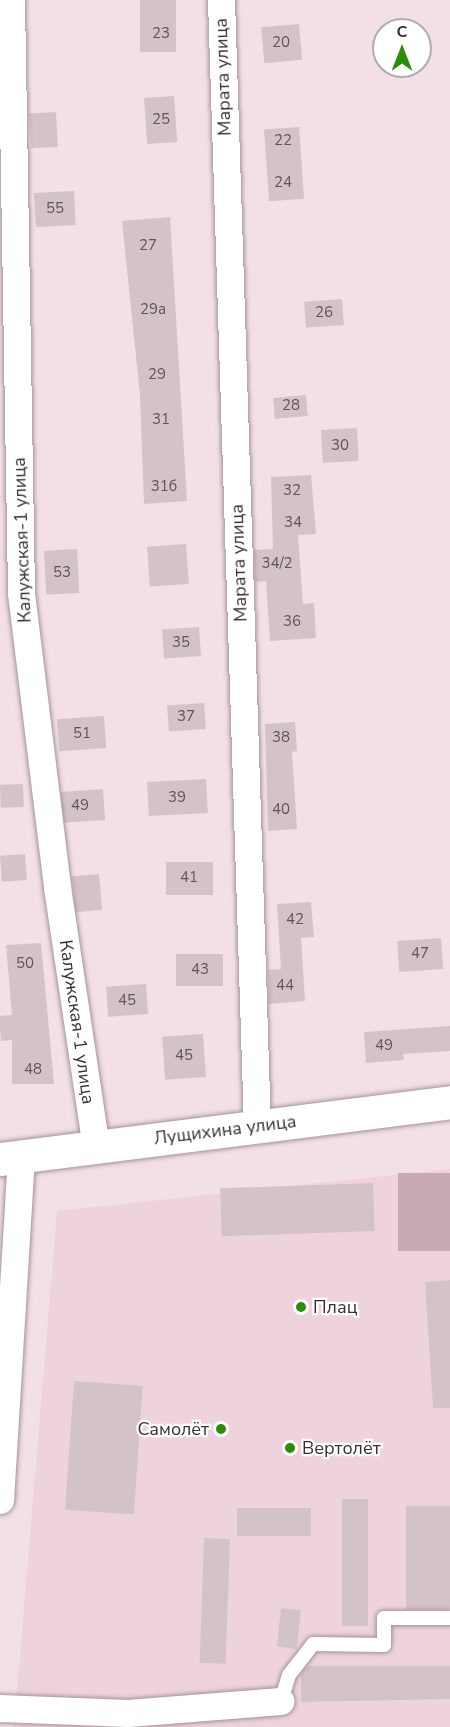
<!DOCTYPE html>
<meta charset="utf-8">
<style>
body{margin:0}
#map{position:relative;width:450px;height:1727px;overflow:hidden;background:#f2dfe7;font-family:"Nunito Sans",sans-serif}
div>[style]{position:absolute}
.built>*{inset:0;background:#eed3df}
.green>*{inset:0;background:#c8aab7;transform-origin:0 0}
.building>*{inset:0;background:#d4c2ca;transform-origin:0 0}
.roads{filter:drop-shadow(0 0 2px #a5939b) drop-shadow(0 0 2px #a5939b)}
.service>*{height:14px;margin:-7px;padding:0 7px;transform-origin:7px;border-radius:7px;background:#fff}
.minor>*{height:27px;margin:-13.5px;padding:0 13.5px;transform-origin:13.5px;border-radius:13.5px;background:#fff}
.tertiary>*{height:33px;margin:-16.5px;padding:0 16.5px;transform-origin:16.5px;border-radius:16.5px;background:#fff}
.dots>*{width:16px;height:16px;translate:-50% -50%;box-sizing:border-box;border:3px solid #fff;border-radius:50%}
span{translate:-50% -50%;white-space:nowrap;text-align:center;line-height:1.15;-webkit-text-stroke:4.5px #fff;paint-order:stroke}
.number-label{font-size:15px;color:#5e5459}
.number-label span{-webkit-text-stroke-width:0}
.street-label{font-size:18px;color:#373033}
.poi-label{font-size:18px;color:#373033}
.left{translate:0 -50%;text-align:left}
.right{translate:-100% -50%;text-align:right}
.north{position:absolute;left:372px;top:18px;width:60px;height:60px;box-sizing:border-box;background:#fff;border:2px solid #afacad;border-radius:50%;rotate:0deg;font-size:16px;font-weight:700;line-height:24px;text-align:center;color:#373033}
.north::after{content:'';display:block;margin:auto;width:21px;height:27px;background:#2a8d06;clip-path:polygon(50% 0,100% 100%,50% 72%,0 100%)}
</style>
<div id="map">
<div class="built">
<div style="clip-path:polygon(450px 1169px,450px 1727px,14px 1727px,57px 1211px)"></div>
</div>
<div class="green">
<div style="left:450px;top:1173px;width:78px;height:52px;rotate:90deg"></div>
</div>
<div class="building">
<div style="left:140px;top:0;width:36px;height:52px"></div>
<div style="left:299px;top:24px;width:36px;height:38px;rotate:85deg"></div>
<div style="left:174px;top:96px;width:46px;height:30px;rotate:86deg"></div>
<div style="left:56px;top:112px;width:35px;height:27px;rotate:87deg"></div>
<div style="left:299px;top:127px;width:72px;height:35px;rotate:86deg"></div>
<div style="left:74px;top:191px;width:34px;height:40px;rotate:87deg"></div>
<div style="clip-path:polygon(170px 217px,187px 501px,144px 504px,140px 395px,122px 221px)"></div>
<div style="left:342px;top:299px;width:26px;height:38px;rotate:86deg"></div>
<div style="left:306px;top:395px;width:21px;height:33px;rotate:85deg"></div>
<div style="left:357px;top:428px;width:33px;height:36px;rotate:87deg"></div>
<div style="clip-path:polygon(311px 475px,316px 534px,298px 535px,303px 604px,314px 603px,316px 638px,270px 641px,266px 581px,255px 582px,254px 550px,273px 549px,271px 477px)"></div>
<div style="left:186px;top:544px;width:40px;height:39px;rotate:86deg"></div>
<div style="left:77px;top:549px;width:44px;height:33px;rotate:87deg"></div>
<div style="left:199px;top:627px;width:29px;height:37px;rotate:86deg"></div>
<div style="left:204px;top:703px;width:26px;height:37px;rotate:86deg"></div>
<div style="left:104px;top:716px;width:32px;height:47px;rotate:86deg"></div>
<div style="clip-path:polygon(295px 722px,297px 751px,292px 752px,297px 829px,268px 831px,265px 724px)"></div>
<div style="left:206px;top:779px;width:34px;height:59px;rotate:87deg"></div>
<div style="left:23px;top:784px;width:23px;height:23px;rotate:88deg"></div>
<div style="left:103px;top:789px;width:31px;height:42px;rotate:86deg"></div>
<div style="left:25px;top:854px;width:26px;height:25px;rotate:86deg"></div>
<div style="left:166px;top:862px;width:47px;height:33px"></div>
<div style="left:99px;top:874px;width:36px;height:27px;rotate:85deg"></div>
<div style="clip-path:polygon(311px 902px,314px 937px,301px 938px,305px 1001px,269px 1004px,268px 970px,281px 969px,277px 904px)"></div>
<div style="left:441px;top:938px;width:31px;height:44px;rotate:86deg"></div>
<div style="clip-path:polygon(41px 943px,54px 1084px,12px 1084px,12px 1040px,1px 1041px,0 1027px,0 1016px,12px 1015px,6px 945px)"></div>
<div style="left:176px;top:954px;width:47px;height:32px"></div>
<div style="left:146px;top:984px;width:30px;height:40px;rotate:86deg"></div>
<div style="clip-path:polygon(450px 1026px,450px 1051px,403px 1054px,404px 1060px,366px 1063px,364px 1032px)"></div>
<div style="left:203px;top:1034px;width:43px;height:41px;rotate:86deg"></div>
<div style="left:373px;top:1183px;width:48px;height:153px;rotate:88deg"></div>
<div style="clip-path:polygon(450px 1280px,450px 1408px,433px 1408px,425px 1282px)"></div>
<div style="left:74px;top:1381px;width:69px;height:129px;rotate:4deg"></div>
<div style="left:342px;top:1499px;width:26px;height:127px"></div>
<div style="left:406px;top:1506px;width:44px;height:103px"></div>
<div style="left:237px;top:1508px;width:74px;height:28px"></div>
<div style="left:204px;top:1538px;width:26px;height:125px;rotate:2deg"></div>
<div style="left:281px;top:1608px;width:20px;height:39px;rotate:6deg"></div>
<div style="clip-path:polygon(307px 1666px,450px 1666px,450px 1699px,301px 1702px,301px 1674px)"></div>
</div>
<div class="roads">
<div class="service">
<div style="left:281px;top:1701px;width:27px;rotate:-73deg"></div>
<div style="left:289px;top:1675px;width:39px;rotate:-52deg"></div>
<div style="left:313px;top:1644px;width:71px;rotate:0.8deg"></div>
<div style="left:384px;top:1645px;width:27px;rotate:-90deg"></div>
<div style="left:384px;top:1618px;width:66px"></div>
</div>
<div class="minor">
<div style="left:11px;top:0;width:593px;rotate:89.03deg"></div>
<div style="left:21px;top:593px;width:296px;rotate:83deg"></div>
<div style="left:57px;top:887px;width:263px;rotate:81.5deg"></div>
<div style="left:221px;top:0;width:1127px;rotate:88.17deg"></div>
<div style="left:0;top:1500px;width:344px;rotate:-86.5deg"></div>
<div style="left:0;top:1708px;width:128px;rotate:2.2deg"></div>
<div style="left:128px;top:1713px;width:153px;rotate:-4.5deg"></div>
</div>
<div class="tertiary">
<div style="left:0;top:1159px;width:454px;rotate:-7.2deg"></div>
</div>
</div>
<div class="dots">
<div style="left:301px;top:1307px;background:#2a8d06"></div>
<div style="left:221px;top:1429px;background:#2a8d06"></div>
<div style="left:290px;top:1448px;background:#2a8d06"></div>
</div>
<div class="number-label">
<span style="left:161px;top:34px">23</span>
<span style="left:281px;top:43px">20</span>
<span style="left:161px;top:120px">25</span>
<span style="left:283px;top:141px">22</span>
<span style="left:283px;top:183px">24</span>
<span style="left:55px;top:209px">55</span>
<span style="left:148px;top:246px">27</span>
<span style="left:153px;top:310px">29а</span>
<span style="left:324px;top:313px">26</span>
<span style="left:157px;top:375px">29</span>
<span style="left:291px;top:406px">28</span>
<span style="left:161px;top:420px">31</span>
<span style="left:340px;top:446px">30</span>
<span style="left:164px;top:487px">31б</span>
<span style="left:292px;top:491px">32</span>
<span style="left:293px;top:523px">34</span>
<span style="left:277px;top:564px">34/2</span>
<span style="left:62px;top:573px">53</span>
<span style="left:292px;top:622px">36</span>
<span style="left:181px;top:643px">35</span>
<span style="left:186px;top:717px">37</span>
<span style="left:82px;top:734px">51</span>
<span style="left:281px;top:738px">38</span>
<span style="left:177px;top:798px">39</span>
<span style="left:80px;top:806px">49</span>
<span style="left:281px;top:810px">40</span>
<span style="left:189px;top:878px">41</span>
<span style="left:295px;top:920px">42</span>
<span style="left:420px;top:954px">47</span>
<span style="left:25px;top:964px">50</span>
<span style="left:200px;top:970px">43</span>
<span style="left:285px;top:986px">44</span>
<span style="left:127px;top:1001px">45</span>
<span style="left:384px;top:1046px">49</span>
<span style="left:184px;top:1056px">45</span>
<span style="left:33px;top:1070px">48</span>
</div>
<div class="street-label">
<span style="left:223px;top:77px;rotate:-92deg">Марата улица</span>
<span style="left:22px;top:540px;rotate:-92deg">Калужская-1 улица</span>
<span style="left:239px;top:563px;rotate:-92deg">Марата улица</span>
<span style="left:77px;top:1022px;rotate:82deg">Калужская-1 улица</span>
<span style="left:225px;top:1130px;rotate:-7deg">Лущихина улица</span>
</div>
<div class="poi-label">
<span class="left" style="left:313px;top:1307px">Плац</span>
<span class="right" style="left:209px;top:1429px">Самолёт</span>
<span class="left" style="left:302px;top:1448px">Вертолёт</span>
</div>
<div class="north">С</div>
</div>
